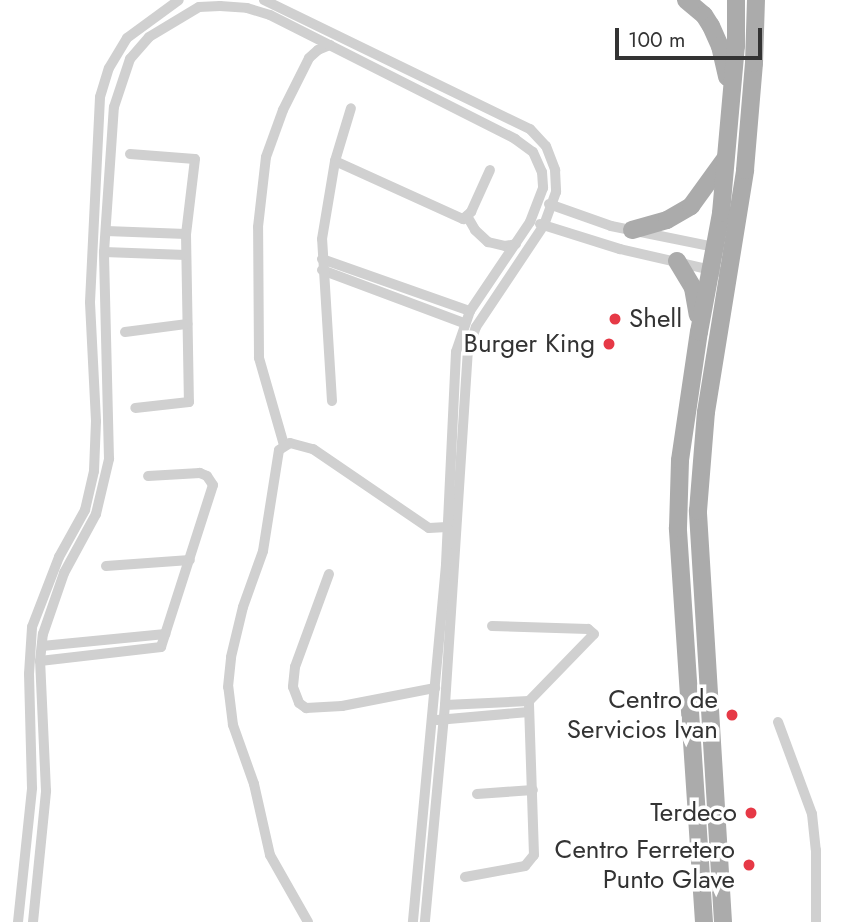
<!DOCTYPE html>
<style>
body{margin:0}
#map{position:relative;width:857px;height:922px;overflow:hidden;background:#fff;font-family:Jost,sans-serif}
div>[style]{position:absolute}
.minor>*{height:10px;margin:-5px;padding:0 5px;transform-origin:5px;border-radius:5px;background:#d0d0d0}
.primary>*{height:18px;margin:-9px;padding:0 9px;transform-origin:9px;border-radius:9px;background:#ababab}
.dots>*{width:19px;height:19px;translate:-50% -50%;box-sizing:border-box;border:4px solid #fff;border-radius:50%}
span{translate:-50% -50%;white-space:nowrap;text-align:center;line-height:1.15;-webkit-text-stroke:7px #fff;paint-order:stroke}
.poi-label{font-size:26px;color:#333}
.left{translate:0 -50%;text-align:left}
.right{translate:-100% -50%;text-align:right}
.scale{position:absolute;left:615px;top:28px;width:147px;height:32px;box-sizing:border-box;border:4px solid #333;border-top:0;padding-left:9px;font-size:21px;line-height:24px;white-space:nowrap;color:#333;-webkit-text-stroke:5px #fff;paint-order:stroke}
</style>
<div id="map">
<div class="minor">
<div style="left:264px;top:0;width:296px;rotate:25.9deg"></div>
<div style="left:530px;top:129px;width:23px;rotate:47deg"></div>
<div style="left:546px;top:146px;width:26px;rotate:69deg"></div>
<div style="left:555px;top:170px;width:22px;rotate:87deg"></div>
<div style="left:556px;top:192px;width:35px;rotate:110deg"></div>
<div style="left:544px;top:225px;width:123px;rotate:123.7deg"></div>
<div style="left:476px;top:327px;width:23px;rotate:110deg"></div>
<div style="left:468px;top:349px;width:357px;rotate:93.7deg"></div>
<div style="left:445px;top:705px;width:218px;rotate:95.3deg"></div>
<div style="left:130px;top:154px;width:65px;rotate:4.4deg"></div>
<div style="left:195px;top:159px;width:76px;rotate:96.8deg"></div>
<div style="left:186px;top:234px;width:168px;rotate:89deg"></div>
<div style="left:189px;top:402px;width:54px;rotate:173.7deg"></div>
<div style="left:335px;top:161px;width:141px;rotate:24.4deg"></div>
<div style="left:463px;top:219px;width:11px;rotate:-41deg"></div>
<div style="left:471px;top:212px;width:46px;rotate:-65.7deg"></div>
<div style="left:549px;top:204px;width:66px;rotate:19.5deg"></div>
<div style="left:611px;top:226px;width:110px;rotate:11.5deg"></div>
<div style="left:467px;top:216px;width:16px;rotate:60deg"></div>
<div style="left:475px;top:230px;width:18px;rotate:43deg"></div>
<div style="left:488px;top:242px;width:17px;rotate:13deg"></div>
<div style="left:505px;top:246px;width:11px;rotate:-10deg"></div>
<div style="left:540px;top:224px;width:84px;rotate:17.4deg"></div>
<div style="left:620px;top:249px;width:111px;rotate:13deg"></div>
<div style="left:106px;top:231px;width:80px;rotate:2.1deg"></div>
<div style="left:104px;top:252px;width:82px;rotate:2.1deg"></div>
<div style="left:322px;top:259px;width:157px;rotate:19.4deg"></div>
<div style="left:322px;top:270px;width:152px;rotate:20.5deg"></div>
<div style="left:125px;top:332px;width:63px;rotate:-7.4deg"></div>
<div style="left:332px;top:401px;width:162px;rotate:-93.5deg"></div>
<div style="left:322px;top:239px;width:79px;rotate:-80.5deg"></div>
<div style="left:335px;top:161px;width:55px;rotate:-73.2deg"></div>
<div style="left:284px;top:445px;width:91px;rotate:-106deg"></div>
<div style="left:259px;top:358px;width:131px;rotate:-90.4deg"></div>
<div style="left:258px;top:227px;width:70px;rotate:-83.5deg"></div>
<div style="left:266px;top:157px;width:50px;rotate:-70.1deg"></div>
<div style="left:283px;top:110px;width:58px;rotate:-63.4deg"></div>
<div style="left:309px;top:58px;width:12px;rotate:-42deg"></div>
<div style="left:318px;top:50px;width:13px;rotate:-23deg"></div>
<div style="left:106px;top:566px;width:84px;rotate:-4.1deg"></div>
<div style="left:329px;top:574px;width:99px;rotate:110.1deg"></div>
<div style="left:295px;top:667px;width:20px;rotate:96deg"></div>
<div style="left:293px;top:687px;width:17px;rotate:69deg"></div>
<div style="left:299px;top:703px;width:9px;rotate:36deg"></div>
<div style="left:306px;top:708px;width:36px;rotate:-3deg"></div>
<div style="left:342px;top:706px;width:95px;rotate:-11deg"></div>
<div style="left:42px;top:646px;width:124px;rotate:-5.6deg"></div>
<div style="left:40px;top:661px;width:122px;rotate:-6.6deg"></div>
<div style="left:161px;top:647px;width:170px;rotate:-72.2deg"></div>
<div style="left:213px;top:485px;width:11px;rotate:-124deg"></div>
<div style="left:207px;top:476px;width:8px;rotate:-157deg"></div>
<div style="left:200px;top:473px;width:52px;rotate:176.7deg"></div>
<div style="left:445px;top:705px;width:84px;rotate:-2.7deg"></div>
<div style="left:437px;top:720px;width:92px;rotate:-5deg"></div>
<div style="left:778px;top:722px;width:98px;rotate:69.7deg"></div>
<div style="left:812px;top:814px;width:36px;rotate:84deg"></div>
<div style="left:816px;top:850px;width:72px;rotate:90deg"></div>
<div style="left:477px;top:794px;width:56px;rotate:-4.1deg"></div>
<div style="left:465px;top:877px;width:61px;rotate:-10.4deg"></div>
<div style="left:525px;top:866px;width:14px;rotate:-51deg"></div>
<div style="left:534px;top:855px;width:154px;rotate:-91.9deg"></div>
<div style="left:529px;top:701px;width:93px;rotate:-45.9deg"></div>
<div style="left:594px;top:634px;width:8px;rotate:-140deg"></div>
<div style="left:588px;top:629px;width:96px;rotate:-178.2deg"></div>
<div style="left:18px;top:922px;width:135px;rotate:-84deg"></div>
<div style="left:32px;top:788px;width:114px;rotate:-91.5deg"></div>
<div style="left:29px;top:674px;width:47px;rotate:-86.3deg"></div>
<div style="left:32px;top:627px;width:75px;rotate:-68.9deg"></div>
<div style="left:59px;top:557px;width:54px;rotate:-61deg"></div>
<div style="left:85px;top:510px;width:40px;rotate:-77deg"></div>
<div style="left:94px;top:471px;width:50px;rotate:-87.7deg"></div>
<div style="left:96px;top:421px;width:119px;rotate:-92.9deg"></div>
<div style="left:90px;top:302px;width:205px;rotate:-87.2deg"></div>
<div style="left:100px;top:97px;width:30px;rotate:-73deg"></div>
<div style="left:109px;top:68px;width:35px;rotate:-59deg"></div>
<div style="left:127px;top:38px;width:64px;rotate:-36.2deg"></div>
<div style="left:33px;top:922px;width:132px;rotate:-84.3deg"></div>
<div style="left:46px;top:791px;width:130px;rotate:-92.6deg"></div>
<div style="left:40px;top:661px;width:27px;rotate:-84deg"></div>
<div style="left:43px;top:634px;width:65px;rotate:-71deg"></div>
<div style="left:64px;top:573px;width:67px;rotate:-61.5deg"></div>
<div style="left:96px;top:514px;width:57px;rotate:-76.7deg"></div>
<div style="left:109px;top:459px;width:207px;rotate:-91.4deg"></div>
<div style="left:104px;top:252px;width:145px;rotate:-86.1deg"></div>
<div style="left:114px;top:107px;width:51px;rotate:-71.6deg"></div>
<div style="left:130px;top:59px;width:29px;rotate:-49deg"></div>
<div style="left:149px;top:37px;width:58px;rotate:-31deg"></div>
<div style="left:199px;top:7px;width:21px;rotate:-3deg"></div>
<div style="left:220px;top:6px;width:27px;rotate:4deg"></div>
<div style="left:247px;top:8px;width:24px;rotate:17deg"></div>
<div style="left:270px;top:15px;width:275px;rotate:26.8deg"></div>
<div style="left:515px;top:139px;width:22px;rotate:36deg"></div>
<div style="left:533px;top:152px;width:22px;rotate:66deg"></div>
<div style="left:542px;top:172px;width:16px;rotate:86deg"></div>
<div style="left:543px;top:188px;width:36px;rotate:111deg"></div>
<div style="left:530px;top:222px;width:107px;rotate:124deg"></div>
<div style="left:470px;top:311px;width:43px;rotate:108.9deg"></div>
<div style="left:456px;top:352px;width:213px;rotate:92.7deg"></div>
<div style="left:446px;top:565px;width:359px;rotate:95.3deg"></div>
<div style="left:308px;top:922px;width:77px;rotate:-119.6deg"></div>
<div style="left:270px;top:855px;width:73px;rotate:-102.7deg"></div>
<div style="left:254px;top:784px;width:63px;rotate:-109.6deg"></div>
<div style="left:233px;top:725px;width:38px;rotate:-97deg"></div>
<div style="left:228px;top:687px;width:30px;rotate:-84deg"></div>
<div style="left:231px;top:657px;width:51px;rotate:-76.5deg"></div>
<div style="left:243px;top:607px;width:59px;rotate:-70.3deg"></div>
<div style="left:263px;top:551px;width:102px;rotate:-81deg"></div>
<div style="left:279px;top:450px;width:13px;rotate:-32deg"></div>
<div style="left:290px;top:443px;width:24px;rotate:15deg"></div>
<div style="left:313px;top:449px;width:140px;rotate:34.3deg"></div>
<div style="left:429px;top:528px;width:18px;rotate:-3deg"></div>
</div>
<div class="primary">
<div style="left:686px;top:0;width:23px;rotate:40deg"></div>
<div style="left:704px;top:15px;width:13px;rotate:58deg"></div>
<div style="left:711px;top:26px;width:22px;rotate:66deg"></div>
<div style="left:720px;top:46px;width:32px;rotate:77deg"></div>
<div style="left:632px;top:230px;width:36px;rotate:-16deg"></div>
<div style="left:667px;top:220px;width:28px;rotate:-30deg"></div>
<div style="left:691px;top:206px;width:58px;rotate:-54.1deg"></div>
<div style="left:677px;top:261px;width:31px;rotate:59deg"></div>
<div style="left:693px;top:288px;width:27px;rotate:80deg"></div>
<div style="left:704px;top:922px;width:395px;rotate:-93.8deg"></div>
<div style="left:678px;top:528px;width:68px;rotate:-88.3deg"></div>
<div style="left:680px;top:460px;width:129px;rotate:-81.6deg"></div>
<div style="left:699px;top:332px;width:121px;rotate:-79.5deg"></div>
<div style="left:721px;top:213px;width:168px;rotate:-84.9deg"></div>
<div style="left:736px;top:46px;width:46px;rotate:-90deg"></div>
<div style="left:723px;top:922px;width:412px;rotate:-93.5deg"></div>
<div style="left:698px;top:511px;width:99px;rotate:-85.4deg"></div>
<div style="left:706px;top:412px;width:245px;rotate:-80.8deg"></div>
<div style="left:745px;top:170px;width:107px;rotate:-85.2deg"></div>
<div style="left:754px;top:63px;width:63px;rotate:-88.2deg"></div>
</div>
<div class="dots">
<div style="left:615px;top:319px;background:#e63946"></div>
<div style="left:609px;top:344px;background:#e63946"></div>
<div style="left:732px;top:715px;background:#e63946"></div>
<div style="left:751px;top:813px;background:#e63946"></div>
<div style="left:749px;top:865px;background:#e63946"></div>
</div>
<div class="poi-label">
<span class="left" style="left:629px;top:319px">Shell</span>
<span class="right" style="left:595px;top:344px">Burger King</span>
<span class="right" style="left:718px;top:715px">Centro de<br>Servicios Ivan</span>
<span class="right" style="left:737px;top:813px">Terdeco</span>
<span class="right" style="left:735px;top:865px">Centro Ferretero<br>Punto Glave</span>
</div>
<div class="scale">100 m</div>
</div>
